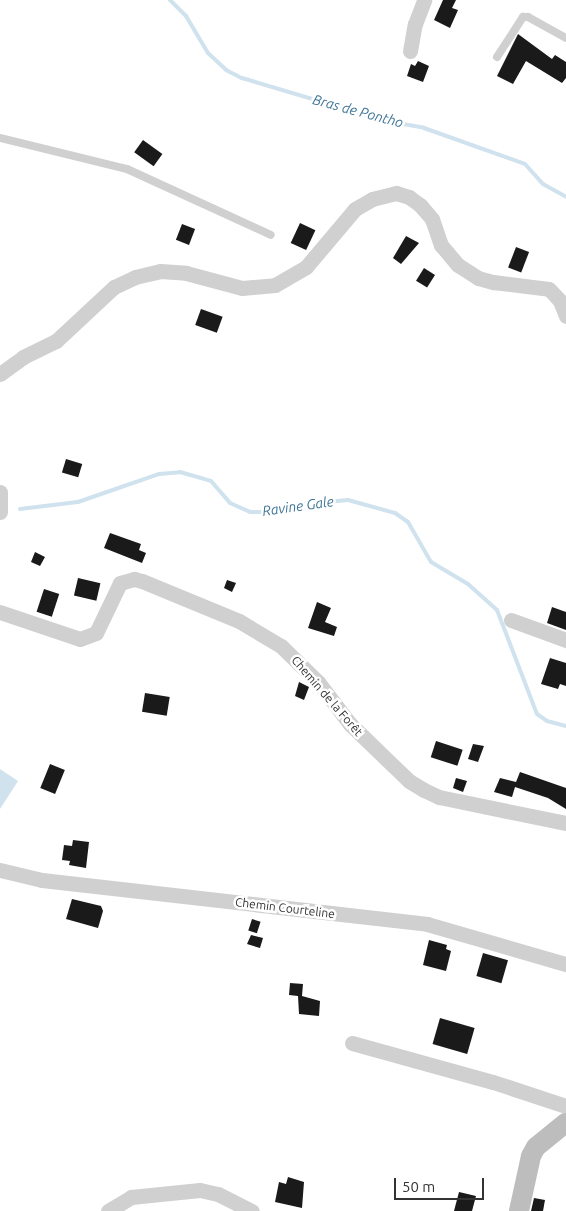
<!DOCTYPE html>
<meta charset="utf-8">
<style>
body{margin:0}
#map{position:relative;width:566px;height:1211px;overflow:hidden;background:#fff;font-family:Ubuntu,sans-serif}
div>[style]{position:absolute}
.water>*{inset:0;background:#cfe2ee}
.stream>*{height:4px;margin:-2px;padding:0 2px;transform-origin:2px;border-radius:2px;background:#cfe2ee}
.building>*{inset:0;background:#1a1a1a;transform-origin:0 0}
.service>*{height:8px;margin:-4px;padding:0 4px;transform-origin:4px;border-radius:4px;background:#d0d0d0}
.minor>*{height:15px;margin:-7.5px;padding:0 7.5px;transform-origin:7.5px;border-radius:7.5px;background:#d0d0d0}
.secondary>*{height:20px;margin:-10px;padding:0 10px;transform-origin:10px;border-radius:10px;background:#bdbdbd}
span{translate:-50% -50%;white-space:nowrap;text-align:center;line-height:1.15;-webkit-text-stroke:5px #fff;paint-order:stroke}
.street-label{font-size:12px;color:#333}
.water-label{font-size:14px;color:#3f7597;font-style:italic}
.scale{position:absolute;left:394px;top:1178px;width:90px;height:22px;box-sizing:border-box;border:2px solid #333;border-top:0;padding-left:6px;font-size:15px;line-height:18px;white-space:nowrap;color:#333;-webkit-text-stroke:4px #fff;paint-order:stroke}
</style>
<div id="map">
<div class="water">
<div style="clip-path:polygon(0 769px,18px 781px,0 809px)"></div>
</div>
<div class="stream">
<div style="left:170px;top:0;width:23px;rotate:45deg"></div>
<div style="left:186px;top:16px;width:43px;rotate:59.3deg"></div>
<div style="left:208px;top:53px;width:25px;rotate:43deg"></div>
<div style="left:226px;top:70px;width:18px;rotate:27deg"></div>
<div style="left:242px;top:78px;width:150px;rotate:16.6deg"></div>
<div style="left:386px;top:121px;width:39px;rotate:10deg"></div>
<div style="left:424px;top:128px;width:107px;rotate:19.6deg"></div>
<div style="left:525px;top:164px;width:27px;rotate:48deg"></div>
<div style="left:543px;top:184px;width:26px;rotate:29deg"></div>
<div style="left:20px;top:509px;width:58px;rotate:-6.9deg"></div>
<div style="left:78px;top:502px;width:86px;rotate:-19.1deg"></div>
<div style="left:159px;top:474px;width:21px;rotate:-5deg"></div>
<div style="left:180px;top:472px;width:32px;rotate:16deg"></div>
<div style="left:211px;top:481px;width:29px;rotate:49deg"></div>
<div style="left:230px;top:503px;width:22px;rotate:24deg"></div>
<div style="left:250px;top:512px;width:25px"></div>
<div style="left:275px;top:512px;width:25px;rotate:-16deg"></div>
<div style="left:299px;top:505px;width:49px;rotate:-5.8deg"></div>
<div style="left:348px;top:500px;width:49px;rotate:15.5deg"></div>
<div style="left:395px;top:513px;width:16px;rotate:35deg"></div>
<div style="left:408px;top:522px;width:46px;rotate:60.1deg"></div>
<div style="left:431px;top:562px;width:43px;rotate:30.7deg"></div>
<div style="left:468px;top:584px;width:39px;rotate:42deg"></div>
<div style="left:497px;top:610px;width:111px;rotate:69deg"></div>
<div style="left:537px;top:714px;width:12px;rotate:35deg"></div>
<div style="left:547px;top:721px;width:20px;rotate:15deg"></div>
</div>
<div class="building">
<div style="clip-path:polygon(443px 0,456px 0,452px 8px,458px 10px,450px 28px,434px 20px)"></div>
<div style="clip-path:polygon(518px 34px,552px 59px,555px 55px,566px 62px,566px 78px,562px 83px,526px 61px,513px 84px,497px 76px)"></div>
<div style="clip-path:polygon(418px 61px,429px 66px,423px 82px,407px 76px,411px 64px,415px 66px)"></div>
<div style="left:143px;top:140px;width:24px;height:15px;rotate:36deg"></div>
<div style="left:300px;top:223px;width:17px;height:22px;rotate:25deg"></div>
<div style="left:182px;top:224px;width:14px;height:17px;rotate:21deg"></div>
<div style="clip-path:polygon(406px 236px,419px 243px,401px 264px,393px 258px)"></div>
<div style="left:516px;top:247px;width:14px;height:22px;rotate:21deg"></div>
<div style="left:424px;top:268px;width:13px;height:15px;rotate:32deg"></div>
<div style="left:201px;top:309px;width:23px;height:17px;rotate:20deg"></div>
<div style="left:66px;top:459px;width:17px;height:14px;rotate:17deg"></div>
<div style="clip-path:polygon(110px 533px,141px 544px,139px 550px,146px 553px,142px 563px,104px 548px)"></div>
<div style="clip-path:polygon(35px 552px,45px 557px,40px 566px,31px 562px)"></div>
<div style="left:78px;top:578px;width:23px;height:18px;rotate:13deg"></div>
<div style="clip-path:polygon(227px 580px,236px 583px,232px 592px,224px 588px)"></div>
<div style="left:44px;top:589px;width:16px;height:24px;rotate:18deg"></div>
<div style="clip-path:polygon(317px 602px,331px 608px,325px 622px,337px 627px,334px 636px,308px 628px)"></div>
<div style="clip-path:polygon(552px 607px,566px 612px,566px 630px,547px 623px)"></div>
<div style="clip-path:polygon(550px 658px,566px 663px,566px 686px,560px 684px,558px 689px,541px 684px)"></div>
<div style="clip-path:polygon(299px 682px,309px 687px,304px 700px,295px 696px)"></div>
<div style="left:145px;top:693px;width:25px;height:19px;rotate:9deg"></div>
<div style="left:436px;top:741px;width:28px;height:17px;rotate:18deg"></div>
<div style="clip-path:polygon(473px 744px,484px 746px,478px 762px,468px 759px)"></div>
<div style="left:50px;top:764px;width:16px;height:26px;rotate:22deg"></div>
<div style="clip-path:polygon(520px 772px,566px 788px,566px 809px,548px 798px,515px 787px,512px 797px,494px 792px,500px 778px,516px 782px)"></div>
<div style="clip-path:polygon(456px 778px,467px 781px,463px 792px,453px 788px)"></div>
<div style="clip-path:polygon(73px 840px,89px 842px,86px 868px,69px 865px,70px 861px,62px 860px,64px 845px,72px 846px)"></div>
<div style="clip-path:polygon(72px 899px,101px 906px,103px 911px,98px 928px,66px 919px)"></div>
<div style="left:252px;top:919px;width:9px;height:12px;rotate:18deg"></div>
<div style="clip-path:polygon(251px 935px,263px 938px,260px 948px,247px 944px)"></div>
<div style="clip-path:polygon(429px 940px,447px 945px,446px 949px,451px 951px,446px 971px,423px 965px)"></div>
<div style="left:483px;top:953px;width:26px;height:24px;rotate:16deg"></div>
<div style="clip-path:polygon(290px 983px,303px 984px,302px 996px,320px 1001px,319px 1016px,299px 1014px,298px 996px,289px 995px)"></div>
<div style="left:440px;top:1018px;width:36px;height:27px;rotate:16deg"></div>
<div style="clip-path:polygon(288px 1177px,304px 1182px,302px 1208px,275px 1202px,279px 1182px,286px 1184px)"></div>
<div style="clip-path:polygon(459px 1192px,476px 1196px,472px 1211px,454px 1211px)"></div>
<div style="clip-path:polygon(534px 1198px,545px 1200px,543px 1211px,531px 1211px)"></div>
</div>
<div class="service">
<div style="left:497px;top:57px;width:48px;rotate:-57deg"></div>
<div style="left:523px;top:17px;width:5px"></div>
<div style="left:528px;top:17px;width:43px;rotate:28.9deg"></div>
<div style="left:0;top:138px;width:131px;rotate:13.7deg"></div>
<div style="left:127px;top:169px;width:158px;rotate:24.6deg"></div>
</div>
<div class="minor">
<div style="left:410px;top:51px;width:27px;rotate:-80deg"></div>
<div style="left:415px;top:24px;width:26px;rotate:-69deg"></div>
<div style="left:0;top:374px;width:29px;rotate:-36deg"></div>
<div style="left:23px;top:357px;width:37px;rotate:-26deg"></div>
<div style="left:56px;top:341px;width:79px;rotate:-43deg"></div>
<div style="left:114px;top:287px;width:23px;rotate:-25deg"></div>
<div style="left:135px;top:277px;width:26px;rotate:-13deg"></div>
<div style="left:160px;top:271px;width:26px;rotate:4deg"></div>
<div style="left:186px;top:273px;width:58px;rotate:15deg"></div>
<div style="left:242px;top:288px;width:33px;rotate:-5deg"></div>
<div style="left:275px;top:285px;width:36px;rotate:-30deg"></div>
<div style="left:306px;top:267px;width:76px;rotate:-49.8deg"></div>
<div style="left:355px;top:209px;width:20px;rotate:-30deg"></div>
<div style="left:372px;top:199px;width:25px;rotate:-14deg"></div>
<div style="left:396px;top:193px;width:14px;rotate:17deg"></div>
<div style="left:409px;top:197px;width:14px;rotate:36deg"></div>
<div style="left:420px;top:205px;width:18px;rotate:49deg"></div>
<div style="left:432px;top:219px;width:28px;rotate:71deg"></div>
<div style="left:441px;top:245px;width:26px;rotate:50deg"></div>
<div style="left:458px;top:265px;width:24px;rotate:33deg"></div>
<div style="left:478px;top:278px;width:16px;rotate:15deg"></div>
<div style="left:493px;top:282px;width:56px;rotate:7.1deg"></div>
<div style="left:549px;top:289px;width:16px;rotate:47deg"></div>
<div style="left:560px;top:301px;width:16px;rotate:68deg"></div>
<div style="left:0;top:492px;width:20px;rotate:90deg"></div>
<div style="left:0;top:612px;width:84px;rotate:18.6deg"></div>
<div style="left:80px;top:639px;width:17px;rotate:-21deg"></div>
<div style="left:96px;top:633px;width:55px;rotate:-64.4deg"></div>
<div style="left:120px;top:583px;width:15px;rotate:-16deg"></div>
<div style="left:134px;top:579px;width:8px;rotate:14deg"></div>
<div style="left:142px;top:581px;width:105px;rotate:22.4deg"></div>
<div style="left:239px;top:621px;width:49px;rotate:30.8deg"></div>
<div style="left:281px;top:646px;width:52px;rotate:44.2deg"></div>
<div style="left:318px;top:682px;width:53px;rotate:52.7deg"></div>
<div style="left:350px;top:724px;width:82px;rotate:44deg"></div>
<div style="left:409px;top:781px;width:17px;rotate:31deg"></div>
<div style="left:424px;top:790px;width:17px;rotate:25deg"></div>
<div style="left:439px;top:797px;width:130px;rotate:11.6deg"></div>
<div style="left:511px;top:620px;width:59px;rotate:20deg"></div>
<div style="left:0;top:870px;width:43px;rotate:13.4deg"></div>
<div style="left:42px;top:880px;width:388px;rotate:6.5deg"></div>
<div style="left:427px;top:924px;width:145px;rotate:16.1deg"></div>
<div style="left:352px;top:1043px;width:146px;rotate:15.5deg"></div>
<div style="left:493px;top:1082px;width:77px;rotate:18.2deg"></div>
<div style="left:108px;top:1211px;width:27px;rotate:-31deg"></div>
<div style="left:131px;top:1197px;width:69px;rotate:-5.8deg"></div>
<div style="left:200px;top:1190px;width:18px;rotate:13deg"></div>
<div style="left:218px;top:1194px;width:38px;rotate:27deg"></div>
</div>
<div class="secondary">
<div style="left:519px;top:1211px;width:56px;rotate:-77.7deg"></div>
<div style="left:531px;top:1156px;width:10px;rotate:-61deg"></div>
<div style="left:536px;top:1147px;width:38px;rotate:-39deg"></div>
</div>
<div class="street-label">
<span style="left:327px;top:696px;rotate:49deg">Chemin de la Forêt</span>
<span style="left:285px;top:908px;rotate:7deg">Chemin Courteline</span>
</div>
<div class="water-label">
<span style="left:358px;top:111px;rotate:15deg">Bras de Pontho</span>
<span style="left:298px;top:506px;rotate:-8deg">Ravine Gale</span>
</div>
<div class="scale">50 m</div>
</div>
